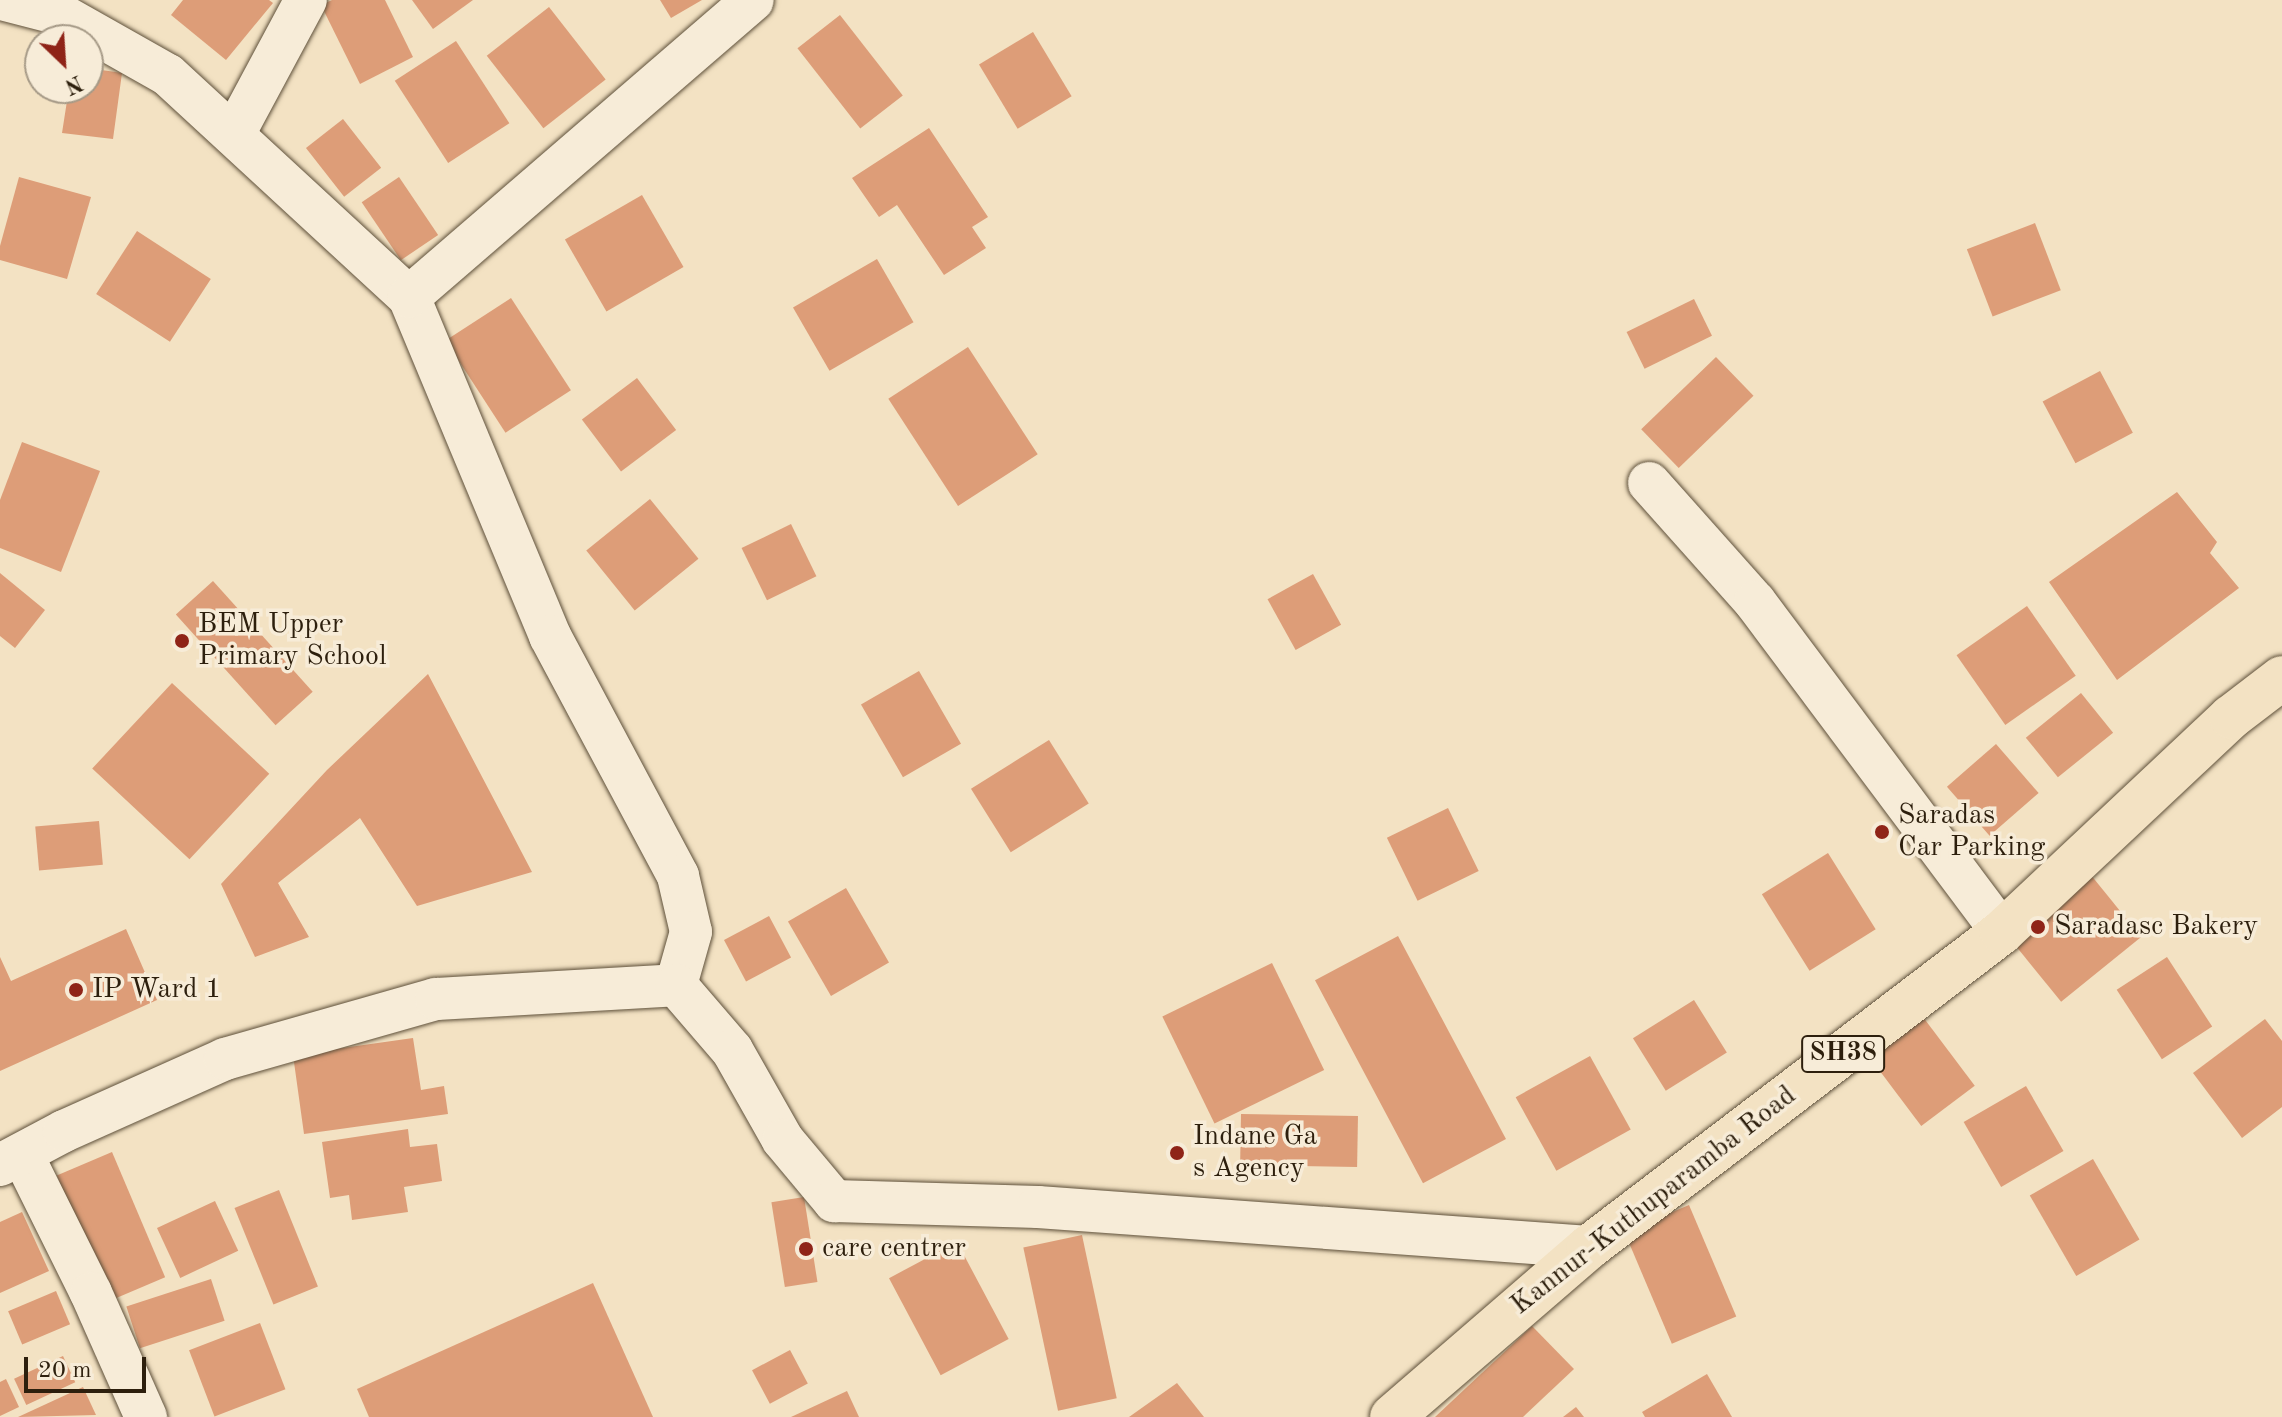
<!DOCTYPE html>
<style>
body{margin:0}
#map{position:relative;width:2282px;height:1417px;overflow:hidden;background:#f3e2c3;font-family:"Old Standard TT",serif}
div>[style]{position:absolute}
.building>*{inset:0;background:#dd9d78;transform-origin:0 0}
.roads{filter:drop-shadow(0 0 2px #5e503a) drop-shadow(0 0 2px #5e503a)}
.minor>*{height:42px;margin:-21px;padding:0 21px;transform-origin:21px;border-radius:21px;background:#f7ecd8}
.primary>*{height:44px;margin:-22px;padding:0 22px;transform-origin:22px;border-radius:22px;background:#f3e2c3}
.dots>*{width:22px;height:22px;translate:-50% -50%;box-sizing:border-box;border:4px solid #f7ecd8;border-radius:50%}
span{translate:-50% -50%;white-space:nowrap;text-align:center;line-height:1.15;-webkit-text-stroke:7px #f7ecd8;paint-order:stroke}
.shield-label span{padding:2px 6px;background:#f7ecd8;border:2px solid;border-radius:6px;-webkit-text-stroke-width:0}
.shield-label{font-size:26px;color:#2d1f0d;font-weight:700}
.poi-label{font-size:28px;color:#2d1f0d}
.left{translate:0 -50%;text-align:left}
.street-label{font-size:28px;color:#2d1f0d}
.north{position:absolute;left:24px;top:24px;width:80px;height:80px;box-sizing:border-box;background:#f7ecd8;border:2px solid #a69a87;border-radius:50%;rotate:155deg;font-size:22px;font-weight:700;line-height:32px;text-align:center;color:#2d1f0d}
.north::after{content:'';display:block;margin:auto;width:28px;height:36px;background:#8f2418;clip-path:polygon(50% 0,100% 100%,50% 72%,0 100%)}
.scale{position:absolute;left:24px;top:1357px;width:122px;height:36px;box-sizing:border-box;border:4px solid #2d1f0d;border-top:0;padding-left:10px;font-size:24px;line-height:28px;white-space:nowrap;color:#2d1f0d;-webkit-text-stroke:6px #f7ecd8;paint-order:stroke}
</style>
<div id="map">
<div class="building">
<div style="clip-path:polygon(183px 0,269px 0,273px 3px,226px 60px,171px 15px)"></div>
<div style="clip-path:polygon(332px 0,385px 0,413px 57px,360px 84px,321px 5px)"></div>
<div style="clip-path:polygon(412px 0,473px 0,433px 29px)"></div>
<div style="clip-path:polygon(660px 0,702px 0,671px 18px)"></div>
<div style="left:549px;top:7px;width:92px;height:79px;rotate:52deg"></div>
<div style="left:840px;top:15px;width:102px;height:54px;rotate:52deg"></div>
<div style="left:1033px;top:32px;width:75px;height:63px;rotate:59deg"></div>
<div style="left:456px;top:41px;width:98px;height:73px;rotate:57deg"></div>
<div style="clip-path:polygon(88px 68px,122px 73px,113px 139px,62px 133px,69px 88px,88px 88px)"></div>
<div style="left:343px;top:119px;width:62px;height:47px;rotate:52deg"></div>
<div style="clip-path:polygon(929px 128px,988px 217px,972px 227px,986px 248px,944px 275px,897px 205px,879px 217px,852px 178px)"></div>
<div style="clip-path:polygon(19px 177px,91px 197px,67px 279px,0 260px,0 246px)"></div>
<div style="left:399px;top:177px;width:70px;height:45px;rotate:56deg"></div>
<div style="left:642px;top:195px;width:83px;height:89px;rotate:60deg"></div>
<div style="left:2035px;top:223px;width:72px;height:73px;rotate:69deg"></div>
<div style="left:137px;top:231px;width:88px;height:75px;rotate:33deg"></div>
<div style="left:877px;top:259px;width:73px;height:97px;rotate:60deg"></div>
<div style="left:511px;top:298px;width:110px;height:78px;rotate:57deg"></div>
<div style="left:1694px;top:299px;width:41px;height:75px;rotate:64deg"></div>
<div style="left:968px;top:347px;width:128px;height:95px;rotate:57deg"></div>
<div style="left:1716px;top:357px;width:54px;height:104px;rotate:46deg"></div>
<div style="left:2100px;top:371px;width:70px;height:65px;rotate:62deg"></div>
<div style="left:637px;top:378px;width:65px;height:69px;rotate:53deg"></div>
<div style="clip-path:polygon(22px 442px,100px 471px,61px 572px,0 548px,0 500px)"></div>
<div style="clip-path:polygon(2177px 492px,2217px 542px,2210px 553px,2239px 588px,2117px 680px,2049px 582px)"></div>
<div style="left:650px;top:499px;width:77px;height:82px;rotate:51deg"></div>
<div style="left:791px;top:524px;width:58px;height:55px;rotate:64deg"></div>
<div style="clip-path:polygon(0 573px,45px 610px,15px 648px,0 636px)"></div>
<div style="left:1313px;top:574px;width:58px;height:52px;rotate:61deg"></div>
<div style="left:213px;top:581px;width:149px;height:50px;rotate:48deg"></div>
<div style="left:2027px;top:606px;width:85px;height:86px;rotate:55deg"></div>
<div style="left:919px;top:671px;width:84px;height:67px;rotate:60deg"></div>
<div style="clip-path:polygon(428px 674px,532px 872px,417px 906px,360px 818px,278px 883px,309px 937px,255px 957px,221px 884px,327px 770px)"></div>
<div style="left:172px;top:683px;width:133px;height:117px;rotate:43deg"></div>
<div style="left:2081px;top:693px;width:51px;height:71px;rotate:51deg"></div>
<div style="left:1049px;top:740px;width:75px;height:92px;rotate:58deg"></div>
<div style="left:1996px;top:744px;width:65px;height:65px;rotate:49deg"></div>
<div style="left:1448px;top:808px;width:70px;height:68px;rotate:64deg"></div>
<div style="left:99px;top:821px;width:44px;height:64px;rotate:85deg"></div>
<div style="left:1828px;top:853px;width:90px;height:78px;rotate:58deg"></div>
<div style="left:2082px;top:864px;width:94px;height:103px;rotate:51deg"></div>
<div style="left:846px;top:888px;width:86px;height:67px;rotate:60deg"></div>
<div style="left:769px;top:916px;width:47px;height:51px;rotate:62deg"></div>
<div style="clip-path:polygon(126px 929px,157px 1000px,0 1071px,0 957px,11px 981px)"></div>
<div style="left:1398px;top:936px;width:230px;height:94px;rotate:62deg"></div>
<div style="left:2167px;top:957px;width:83px;height:60px;rotate:57deg"></div>
<div style="left:1272px;top:963px;width:119px;height:122px;rotate:64deg"></div>
<div style="left:1694px;top:1000px;width:62px;height:72px;rotate:58deg"></div>
<div style="left:1923px;top:1017px;width:86px;height:67px;rotate:53deg"></div>
<div style="clip-path:polygon(2265px 1019px,2282px 1041px,2282px 1107px,2242px 1138px,2193px 1073px)"></div>
<div style="clip-path:polygon(413px 1038px,421px 1090px,444px 1086px,448px 1114px,304px 1134px,293px 1055px)"></div>
<div style="left:1590px;top:1056px;width:84px;height:85px;rotate:61deg"></div>
<div style="left:2026px;top:1086px;width:75px;height:72px;rotate:60deg"></div>
<div style="left:1241px;top:1114px;width:117px;height:51px;rotate:1deg"></div>
<div style="clip-path:polygon(408px 1129px,410px 1147px,437px 1144px,442px 1181px,404px 1187px,408px 1212px,352px 1220px,349px 1195px,330px 1198px,322px 1142px)"></div>
<div style="left:112px;top:1152px;width:136px;height:60px;rotate:67deg"></div>
<div style="left:2093px;top:1159px;width:93px;height:73px;rotate:60deg"></div>
<div style="left:279px;top:1190px;width:104px;height:48px;rotate:68deg"></div>
<div style="left:804px;top:1197px;width:86px;height:33px;rotate:81deg"></div>
<div style="left:215px;top:1201px;width:55px;height:64px;rotate:65deg"></div>
<div style="left:1689px;top:1205px;width:121px;height:70px;rotate:67deg"></div>
<div style="clip-path:polygon(22px 1212px,49px 1271px,0 1293px,0 1222px)"></div>
<div style="left:1082px;top:1235px;width:167px;height:60px;rotate:78deg"></div>
<div style="left:957px;top:1242px;width:110px;height:77px;rotate:62deg"></div>
<div style="left:211px;top:1279px;width:44px;height:89px;rotate:72deg"></div>
<div style="clip-path:polygon(593px 1283px,653px 1417px,369px 1417px,357px 1389px)"></div>
<div style="left:56px;top:1291px;width:36px;height:52px;rotate:67deg"></div>
<div style="left:260px;top:1323px;width:71px;height:76px;rotate:69deg"></div>
<div style="clip-path:polygon(1532px 1326px,1574px 1369px,1523px 1417px,1435px 1417px)"></div>
<div style="left:790px;top:1350px;width:38px;height:43px;rotate:62deg"></div>
<div style="left:63px;top:1356px;width:29px;height:54px;rotate:65deg"></div>
<div style="clip-path:polygon(1707px 1374px,1732px 1417px,1645px 1417px,1642px 1412px)"></div>
<div style="clip-path:polygon(6px 1379px,19px 1407px,0 1416px,0 1382px)"></div>
<div style="clip-path:polygon(1177px 1383px,1204px 1417px,1129px 1417px)"></div>
<div style="clip-path:polygon(83px 1387px,96px 1415px,18px 1417px)"></div>
<div style="clip-path:polygon(847px 1391px,859px 1417px,791px 1417px)"></div>
<div style="clip-path:polygon(1576px 1407px,1584px 1417px,1563px 1417px)"></div>
</div>
<div class="roads">
<div class="minor">
<div style="left:5px;top:0;width:57px;rotate:14.3deg"></div>
<div style="left:60px;top:14px;width:124px;rotate:29.5deg"></div>
<div style="left:168px;top:75px;width:328px;rotate:42.7deg"></div>
<div style="left:409px;top:297px;width:367px;rotate:67.4deg"></div>
<div style="left:550px;top:636px;width:272px;rotate:61.9deg"></div>
<div style="left:678px;top:876px;width:57px;rotate:76.9deg"></div>
<div style="left:691px;top:932px;width:55px;rotate:105.8deg"></div>
<div style="left:234px;top:134px;width:152px;rotate:-61.8deg"></div>
<div style="left:409px;top:297px;width:454px;rotate:-40.8deg"></div>
<div style="left:1649px;top:483px;width:159px;rotate:48.3deg"></div>
<div style="left:1755px;top:602px;width:412px;rotate:53.2deg"></div>
<div style="left:22px;top:1154px;width:155px;rotate:63.6deg"></div>
<div style="left:91px;top:1293px;width:136px;rotate:66.1deg"></div>
<div style="left:0;top:1165px;width:72px;rotate:-28deg"></div>
<div style="left:64px;top:1131px;width:176px;rotate:-24.1deg"></div>
<div style="left:225px;top:1059px;width:219px;rotate:-15.9deg"></div>
<div style="left:436px;top:999px;width:240px;rotate:-3.3deg"></div>
<div style="left:676px;top:985px;width:86px;rotate:49.3deg"></div>
<div style="left:732px;top:1050px;width:103px;rotate:60.5deg"></div>
<div style="left:783px;top:1140px;width:80px;rotate:50.1deg"></div>
<div style="left:834px;top:1201px;width:204px;rotate:1.7deg"></div>
<div style="left:1038px;top:1207px;width:552px;rotate:4.15deg"></div>
</div>
<div class="primary">
<div style="left:1392px;top:1417px;width:260px;rotate:-40.8deg"></div>
<div style="left:1589px;top:1247px;width:519px;rotate:-37.33deg"></div>
<div style="left:2002px;top:932px;width:314px;rotate:-43.2deg"></div>
<div style="left:2231px;top:717px;width:64px;rotate:-37.4deg"></div>
</div>
</div>
<div class="dots">
<div style="left:182px;top:641px;background:#8f2418"></div>
<div style="left:1882px;top:832px;background:#8f2418"></div>
<div style="left:2038px;top:927px;background:#8f2418"></div>
<div style="left:76px;top:990px;background:#8f2418"></div>
<div style="left:1177px;top:1153px;background:#8f2418"></div>
<div style="left:806px;top:1249px;background:#8f2418"></div>
</div>
<div class="shield-label">
<span style="left:1843px;top:1054px">SH38</span>
</div>
<div class="poi-label">
<span class="left" style="left:198px;top:641px">BEM Upper<br>Primary School</span>
<span class="left" style="left:1898px;top:832px">Saradas<br>Car Parking</span>
<span class="left" style="left:2054px;top:927px">Saradasc Bakery</span>
<span class="left" style="left:92px;top:990px">IP Ward 1</span>
<span class="left" style="left:1193px;top:1153px">Indane Ga<br>s Agency</span>
<span class="left" style="left:822px;top:1249px">care centrer</span>
</div>
<div class="street-label">
<span style="left:1654px;top:1201px;rotate:-38deg">Kannur-Kuthuparamba Road</span>
</div>
<div class="north">N</div>
<div class="scale">20 m</div>
</div>
